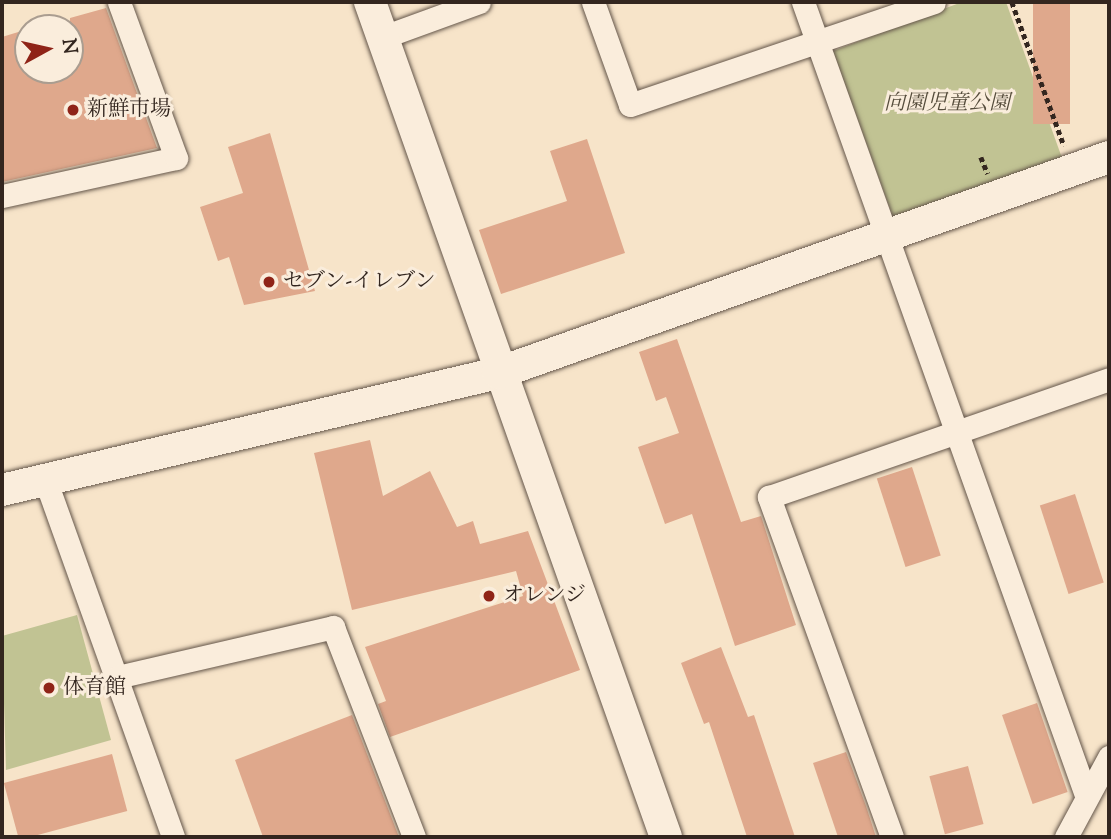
<!DOCTYPE html>
<meta charset="utf-8">
<style>
body{margin:0}
#map{position:relative;width:1111px;height:839px;overflow:hidden;background:#f7e4c9;font-family:"Sorts Mill Goudy","Noto Serif JP",serif}
div>[style]{position:absolute}
.green>*{inset:0;background:#c1c393}
.building>*{inset:0;background:#dfa88c;transform-origin:0 0}
.path>*{height:4.5px;margin-top:-2.25px;transform-origin:0;background:repeating-linear-gradient(90deg,#33261f 0 5px,transparent 0 8.5px)}
.roads{filter:drop-shadow(0 0 2px #64564a) drop-shadow(0 0 2px #64564a)}
.street>*{height:23px;margin:-11.5px;padding:0 11.5px;transform-origin:11.5px;border-radius:11.5px;background:#faeddc}
.secondary>*{height:32px;margin:-16px;padding:0 16px;transform-origin:16px;border-radius:16px;background:#faeddc}
.dots>*{width:19px;height:19px;translate:-50% -50%;box-sizing:border-box;border:4px solid #faeddc;border-radius:50%}
span{translate:-50% -50%;white-space:nowrap;text-align:center;line-height:1.15;-webkit-text-stroke:6px #faeddc;paint-order:stroke}
.park-label{font-size:21px;color:#564d3c;font-style:italic}
.poi-label{font-size:21px;color:#33261f}
.left{translate:0 -50%;text-align:left}
.frame{position:absolute;inset:0;border:4px solid #33261f;pointer-events:none}
.north{position:absolute;left:14px;top:14px;width:70px;height:70px;box-sizing:border-box;background:#faeddc;border:2px solid #aa9d90;border-radius:50%;rotate:82deg;font-size:19px;font-weight:700;line-height:28px;text-align:center;color:#33261f}
.north::after{content:'';display:block;margin:auto;width:24px;height:32px;background:#8f2418;clip-path:polygon(50% 0,100% 100%,50% 72%,0 100%)}
</style>
<div id="map">
<div class="green">
<div style="clip-path:polygon(962px 2px,1006px 2px,1062px 158px,894px 220px,833px 51px)"></div>
<div style="clip-path:polygon(77px 615px,111px 740px,6px 770px,2px 636px)"></div>
</div>
<div class="building">
<div style="left:1033px;top:2px;width:37px;height:122px"></div>
<div style="clip-path:polygon(106px 8px,157px 148px,2px 182px,2px 37px,28px 29px,28px 70px,70px 70px,70px 18px)"></div>
<div style="clip-path:polygon(270px 133px,315px 291px,244px 305px,229px 257px,218px 261px,200px 207px,243px 193px,228px 147px)"></div>
<div style="clip-path:polygon(587px 139px,625px 253px,501px 294px,479px 230px,567px 201px,550px 151px)"></div>
<div style="clip-path:polygon(677px 339px,741px 522px,761px 516px,796px 625px,735px 646px,692px 514px,665px 524px,638px 447px,679px 433px,666px 397px,656px 401px,639px 352px)"></div>
<div style="clip-path:polygon(370px 440px,383px 496px,430px 471px,457px 527px,473px 521px,480px 544px,528px 531px,580px 670px,390px 737px,378px 704px,386px 701px,365px 647px,523px 596px,516px 571px,352px 610px,314px 453px)"></div>
<div style="left:912px;top:467px;width:93px;height:37px;rotate:72deg"></div>
<div style="left:1075px;top:494px;width:93px;height:37px;rotate:72deg"></div>
<div style="clip-path:polygon(721px 647px,748px 717px,754px 715px,795px 837px,747px 837px,709px 722px,704px 724px,681px 663px)"></div>
<div style="left:1037px;top:703px;width:94px;height:37px;rotate:71deg"></div>
<div style="clip-path:polygon(352px 715px,399px 837px,263px 837px,235px 760px)"></div>
<div style="clip-path:polygon(846px 752px,866px 806px,876px 837px,838px 837px,813px 763px)"></div>
<div style="left:112px;top:754px;width:59px;height:112px;rotate:75deg"></div>
<div style="left:968px;top:766px;width:60px;height:40px;rotate:75deg"></div>
</div>
<div class="path">
<div style="left:1012px;top:2px;width:153px;rotate:70.1deg"></div>
<div style="left:981px;top:157px;width:18px;rotate:68deg"></div>
</div>
<div class="roads">
<div class="street">
<div style="left:593px;top:2px;width:109px;rotate:70.2deg"></div>
<div style="left:630px;top:105px;width:321px;rotate:-18.7deg"></div>
<div style="left:803px;top:2px;width:842px;rotate:70.36deg"></div>
<div style="left:383px;top:37px;width:102px;rotate:-20deg"></div>
<div style="left:2px;top:196px;width:178px;rotate:-12.3deg"></div>
<div style="left:176px;top:158px;width:166px;rotate:-110.1deg"></div>
<div style="left:45px;top:479px;width:380px;rotate:70.3deg"></div>
<div style="left:117px;top:677px;width:222px;rotate:-13deg"></div>
<div style="left:333px;top:627px;width:225px;rotate:68.9deg"></div>
<div style="left:892px;top:837px;width:362px;rotate:-109.9deg"></div>
<div style="left:769px;top:497px;width:360px;rotate:-19.1deg"></div>
<div style="left:1066px;top:837px;width:91px;rotate:-61.7deg"></div>
</div>
<div class="secondary">
<div style="left:370px;top:2px;width:886px;rotate:70.48deg"></div>
<div style="left:2px;top:490px;width:510px;rotate:-13.27deg"></div>
<div style="left:498px;top:373px;width:648px;rotate:-19.47deg"></div>
</div>
</div>
<div class="dots">
<div style="left:73px;top:110px;background:#8f2418"></div>
<div style="left:269px;top:282px;background:#8f2418"></div>
<div style="left:489px;top:596px;background:#8f2418"></div>
<div style="left:49px;top:688px;background:#8f2418"></div>
</div>
<div class="park-label">
<span style="left:947px;top:104px">向園児童公園</span>
</div>
<div class="poi-label">
<span class="left" style="left:87px;top:110px">新鮮市場</span>
<span class="left" style="left:283px;top:282px">セブン-イレブン</span>
<span class="left" style="left:503px;top:596px">オレンジ</span>
<span class="left" style="left:63px;top:688px">体育館</span>
</div>
<div class="frame"></div>
<div class="north">N</div>
</div>
